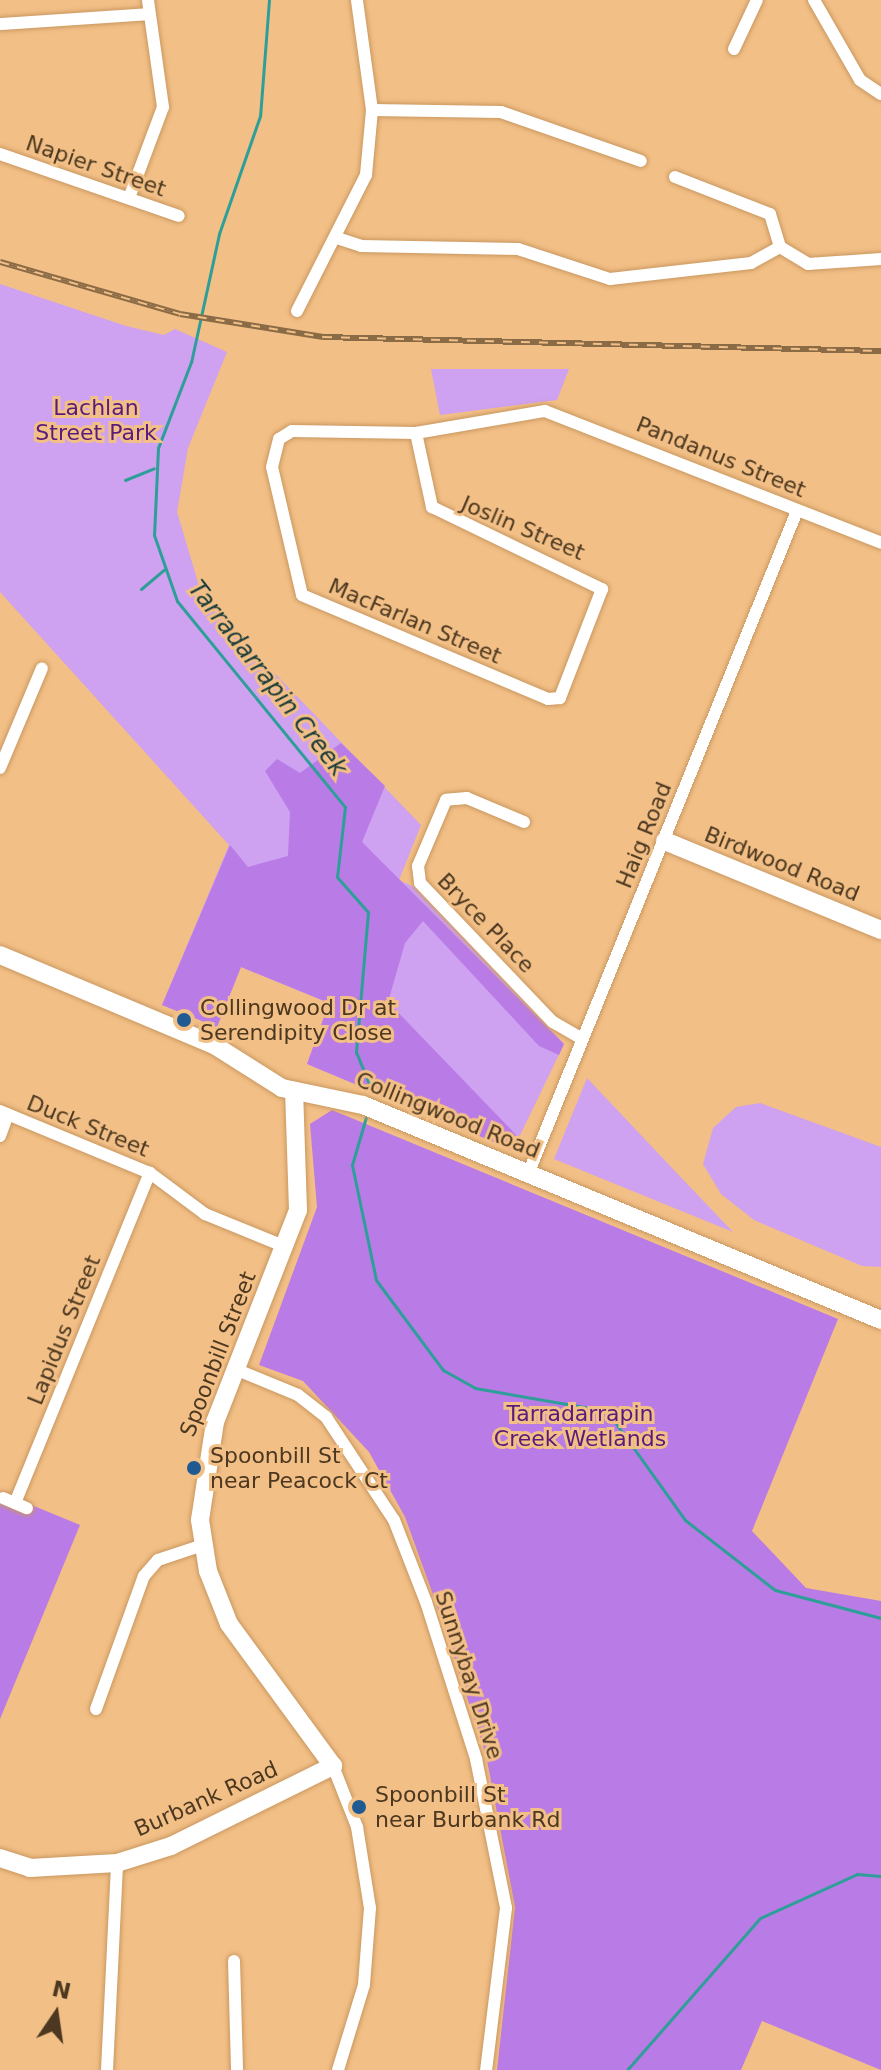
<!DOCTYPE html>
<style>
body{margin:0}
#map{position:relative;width:881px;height:2070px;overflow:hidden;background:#f2bf86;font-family:"DejaVu Sans",sans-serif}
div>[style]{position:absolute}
.green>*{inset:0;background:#cea1f1}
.forest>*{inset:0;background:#b97be6}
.stream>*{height:3px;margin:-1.5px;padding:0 1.5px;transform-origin:1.5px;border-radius:1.5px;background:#2e9f98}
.roads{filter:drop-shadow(0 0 2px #c99860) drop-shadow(0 0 2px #c99860)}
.street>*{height:12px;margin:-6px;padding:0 6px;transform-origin:6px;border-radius:6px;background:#fff}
.secondary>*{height:18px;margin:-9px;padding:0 9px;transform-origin:9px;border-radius:9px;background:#fff}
.rail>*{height:6px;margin-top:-3px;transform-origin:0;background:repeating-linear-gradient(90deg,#f2bf86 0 9px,#8b6b46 0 18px);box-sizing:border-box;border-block:2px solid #8b6b46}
.dots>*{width:22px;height:22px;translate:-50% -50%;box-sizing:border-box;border:4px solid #f2bf86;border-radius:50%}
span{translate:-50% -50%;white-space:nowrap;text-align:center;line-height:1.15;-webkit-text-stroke:6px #f2bf86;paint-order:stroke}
.street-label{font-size:22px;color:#4c3820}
.park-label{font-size:22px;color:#591c7c}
.poi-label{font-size:22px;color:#4c3820}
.left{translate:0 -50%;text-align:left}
.water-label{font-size:24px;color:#1b3c3a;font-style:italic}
.north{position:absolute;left:16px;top:1974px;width:80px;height:80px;-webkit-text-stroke:6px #f2bf86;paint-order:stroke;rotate:13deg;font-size:22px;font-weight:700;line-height:32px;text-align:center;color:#4c3820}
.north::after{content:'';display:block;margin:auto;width:28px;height:36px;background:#4c3820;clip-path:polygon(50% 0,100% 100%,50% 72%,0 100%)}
</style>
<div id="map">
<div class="green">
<div style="clip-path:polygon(0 284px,126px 326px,164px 335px,175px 329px,227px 352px,188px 448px,177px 512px,203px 599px,421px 825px,399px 880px,414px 887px,564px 1044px,513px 1150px,307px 1064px,329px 1003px,241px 967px,217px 1027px,162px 1005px,229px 845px,0 592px)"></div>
<div style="clip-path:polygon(431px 369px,569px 369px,557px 400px,440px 415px)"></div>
<div style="clip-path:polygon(587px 1078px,672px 1168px,733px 1232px,554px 1159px)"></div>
<div style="clip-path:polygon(760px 1103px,881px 1147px,881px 1267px,862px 1266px,754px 1220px,721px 1194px,703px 1164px,713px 1128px,736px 1107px)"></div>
</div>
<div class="forest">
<div style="clip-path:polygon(341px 743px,385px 786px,362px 842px,564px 1044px,559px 1055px,539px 1046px,423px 921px,405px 943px,388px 1002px,520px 1139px,513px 1150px,307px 1064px,329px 1003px,241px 967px,217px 1027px,162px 1005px,230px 845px,248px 867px,288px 856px,290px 812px,265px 771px,277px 759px,300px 773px)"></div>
<div style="clip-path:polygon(332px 1110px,838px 1319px,752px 1531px,806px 1588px,881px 1601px,881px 2070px,762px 2021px,741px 2070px,497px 2070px,515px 1907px,486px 1755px,436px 1603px,405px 1517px,369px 1452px,303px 1381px,259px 1365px,317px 1207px,310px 1124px)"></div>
<div style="clip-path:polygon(0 1492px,80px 1525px,0 1719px)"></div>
</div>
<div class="stream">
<div style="left:269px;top:0;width:116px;rotate:94.4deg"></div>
<div style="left:260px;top:116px;width:125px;rotate:109.2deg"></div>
<div style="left:219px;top:234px;width:131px;rotate:102.3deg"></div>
<div style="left:191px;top:362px;width:92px;rotate:111deg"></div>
<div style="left:158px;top:448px;width:87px;rotate:92.6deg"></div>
<div style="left:154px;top:535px;width:70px;rotate:70.8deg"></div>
<div style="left:177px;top:601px;width:266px;rotate:50.8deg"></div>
<div style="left:345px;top:807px;width:70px;rotate:96.5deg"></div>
<div style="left:337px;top:877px;width:47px;rotate:48.5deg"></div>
<div style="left:368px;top:912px;width:141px;rotate:94.9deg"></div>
<div style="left:356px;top:1052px;width:44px;rotate:67.5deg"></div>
<div style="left:125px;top:480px;width:31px;rotate:-22deg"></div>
<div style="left:141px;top:589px;width:30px;rotate:-40deg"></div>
<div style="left:366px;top:1117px;width:50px;rotate:106.3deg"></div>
<div style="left:352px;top:1165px;width:117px;rotate:78.2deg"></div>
<div style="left:376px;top:1280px;width:112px;rotate:53.3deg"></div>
<div style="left:443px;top:1370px;width:37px;rotate:29deg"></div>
<div style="left:475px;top:1388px;width:134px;rotate:9.9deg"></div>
<div style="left:607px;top:1411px;width:134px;rotate:54.4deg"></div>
<div style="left:685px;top:1520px;width:114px;rotate:37.9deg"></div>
<div style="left:775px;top:1590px;width:110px;rotate:14.8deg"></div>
<div style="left:627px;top:2070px;width:202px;rotate:-48.8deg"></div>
<div style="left:760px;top:1918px;width:107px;rotate:-24.4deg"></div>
<div style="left:857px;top:1874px;width:24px;rotate:5deg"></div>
</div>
<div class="roads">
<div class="street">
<div style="left:814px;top:0;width:92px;rotate:60.1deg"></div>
<div style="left:860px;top:80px;width:25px;rotate:34deg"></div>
<div style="left:0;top:24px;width:149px;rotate:-3.8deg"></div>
<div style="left:734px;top:49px;width:54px;rotate:-64.9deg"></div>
<div style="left:372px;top:110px;width:129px;rotate:0.9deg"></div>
<div style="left:501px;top:112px;width:148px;rotate:19.3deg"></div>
<div style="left:0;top:154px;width:189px;rotate:19.1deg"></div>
<div style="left:675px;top:177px;width:102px;rotate:21.3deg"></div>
<div style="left:770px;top:214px;width:34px;rotate:73deg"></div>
<div style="left:129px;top:198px;width:97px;rotate:-69.5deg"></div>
<div style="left:163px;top:107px;width:108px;rotate:-98deg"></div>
<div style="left:340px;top:239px;width:22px;rotate:18deg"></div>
<div style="left:361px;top:246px;width:157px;rotate:1.1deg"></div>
<div style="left:518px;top:249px;width:97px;rotate:18.1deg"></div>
<div style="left:610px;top:279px;width:142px;rotate:-6.5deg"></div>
<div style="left:751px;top:263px;width:33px;rotate:-29deg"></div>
<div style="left:780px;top:247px;width:33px;rotate:31deg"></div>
<div style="left:808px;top:264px;width:73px;rotate:-3.9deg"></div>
<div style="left:297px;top:311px;width:153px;rotate:-63.1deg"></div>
<div style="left:366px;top:175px;width:65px;rotate:-84.7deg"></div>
<div style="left:372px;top:110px;width:111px;rotate:-97.8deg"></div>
<div style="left:416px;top:433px;width:76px;rotate:77.8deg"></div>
<div style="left:432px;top:507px;width:189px;rotate:25.8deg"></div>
<div style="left:602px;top:589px;width:117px;rotate:111.1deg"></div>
<div style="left:560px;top:698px;width:12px;rotate:175deg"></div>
<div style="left:548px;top:699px;width:267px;rotate:-157.1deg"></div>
<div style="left:302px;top:595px;width:131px;rotate:-103.2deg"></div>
<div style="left:272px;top:467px;width:29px;rotate:-76deg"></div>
<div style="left:279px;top:439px;width:15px;rotate:-32deg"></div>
<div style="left:292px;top:431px;width:124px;rotate:0.9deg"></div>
<div style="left:416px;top:433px;width:131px;rotate:-9.7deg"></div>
<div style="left:545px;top:411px;width:361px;rotate:21.4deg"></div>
<div style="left:0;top:768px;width:108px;rotate:-67.2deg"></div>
<div style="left:524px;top:822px;width:62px;rotate:-157.2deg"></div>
<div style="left:467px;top:798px;width:21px;rotate:175deg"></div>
<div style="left:446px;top:800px;width:72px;rotate:113deg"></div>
<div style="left:418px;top:866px;width:17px;rotate:83deg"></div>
<div style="left:420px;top:883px;width:192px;rotate:46.3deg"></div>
<div style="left:553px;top:1022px;width:34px;rotate:30deg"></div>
<div style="left:0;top:1111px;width:162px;rotate:22.5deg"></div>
<div style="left:150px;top:1173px;width:69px;rotate:36.7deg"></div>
<div style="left:205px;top:1214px;width:87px;rotate:22.2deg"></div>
<div style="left:0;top:1136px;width:23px;rotate:-70deg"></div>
<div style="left:528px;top:1174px;width:715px;rotate:-67.92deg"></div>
<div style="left:235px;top:1369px;width:68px;rotate:22.4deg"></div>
<div style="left:298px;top:1395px;width:36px;rotate:38deg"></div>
<div style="left:326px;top:1417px;width:123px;rotate:56.6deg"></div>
<div style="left:394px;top:1520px;width:88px;rotate:68.7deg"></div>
<div style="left:426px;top:1602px;width:165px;rotate:72.3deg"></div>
<div style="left:476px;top:1759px;width:152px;rotate:78.6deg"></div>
<div style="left:506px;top:1908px;width:163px;rotate:97deg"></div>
<div style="left:3px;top:1498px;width:26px;rotate:23deg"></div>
<div style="left:15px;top:1503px;width:357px;rotate:-67.8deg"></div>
<div style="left:96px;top:1709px;width:141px;rotate:-70.2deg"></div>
<div style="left:144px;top:1576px;width:21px;rotate:-49deg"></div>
<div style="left:158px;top:1560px;width:47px;rotate:-18.4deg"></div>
<div style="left:333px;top:1766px;width:66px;rotate:68.5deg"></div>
<div style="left:357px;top:1827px;width:82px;rotate:80.9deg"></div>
<div style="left:370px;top:1908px;width:77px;rotate:94.5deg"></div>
<div style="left:364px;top:1985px;width:89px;rotate:107deg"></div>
<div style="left:234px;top:1961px;width:109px;rotate:88.4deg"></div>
<div style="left:107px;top:2070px;width:207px;rotate:-87.2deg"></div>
</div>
<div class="secondary">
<div style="left:665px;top:841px;width:234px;rotate:22.4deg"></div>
<div style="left:0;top:955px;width:232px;rotate:22.8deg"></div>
<div style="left:214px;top:1045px;width:80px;rotate:32.3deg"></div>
<div style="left:282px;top:1088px;width:83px;rotate:11.9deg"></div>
<div style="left:363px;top:1105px;width:561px;rotate:22.54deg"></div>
<div style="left:0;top:1858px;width:32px;rotate:18deg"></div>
<div style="left:30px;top:1868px;width:87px;rotate:-3.3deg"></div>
<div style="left:117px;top:1863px;width:57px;rotate:-17.5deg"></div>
<div style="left:171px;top:1846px;width:181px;rotate:-26.3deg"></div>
<div style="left:333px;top:1766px;width:176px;rotate:-126.2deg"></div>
<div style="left:229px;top:1624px;width:57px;rotate:-111.6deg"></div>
<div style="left:208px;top:1571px;width:52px;rotate:-98.9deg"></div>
<div style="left:200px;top:1520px;width:99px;rotate:-81.3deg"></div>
<div style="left:215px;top:1422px;width:228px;rotate:-68.6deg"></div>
<div style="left:298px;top:1210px;width:119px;rotate:-91.9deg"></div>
</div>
</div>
<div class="rail">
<div style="left:0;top:262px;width:187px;rotate:16.1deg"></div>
<div style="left:180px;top:314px;width:145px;rotate:9.1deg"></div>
<div style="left:323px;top:337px;width:558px;rotate:1.44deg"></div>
</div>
<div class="dots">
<div style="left:184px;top:1020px;background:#1f5b92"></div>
<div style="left:194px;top:1468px;background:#1f5b92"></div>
<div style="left:359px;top:1807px;background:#1f5b92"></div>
</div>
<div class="street-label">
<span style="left:96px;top:166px;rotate:19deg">Napier Street</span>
<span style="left:721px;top:457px;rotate:22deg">Pandanus Street</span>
<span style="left:523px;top:528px;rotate:23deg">Joslin Street</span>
<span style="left:415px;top:621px;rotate:23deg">MacFarlan Street</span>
<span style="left:644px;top:835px;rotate:-68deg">Haig Road</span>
<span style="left:782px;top:864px;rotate:22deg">Birdwood Road</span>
<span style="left:486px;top:923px;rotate:46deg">Bryce Place</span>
<span style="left:448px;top:1115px;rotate:22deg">Collingwood Road</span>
<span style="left:88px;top:1126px;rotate:22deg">Duck Street</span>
<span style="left:64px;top:1330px;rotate:-68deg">Lapidus Street</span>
<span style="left:218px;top:1354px;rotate:-69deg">Spoonbill Street</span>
<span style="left:469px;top:1675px;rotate:72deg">Sunnybay Drive</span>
<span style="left:206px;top:1799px;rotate:-24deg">Burbank Road</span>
</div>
<div class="park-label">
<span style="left:96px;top:420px">Lachlan<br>Street Park</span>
<span style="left:580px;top:1426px">Tarradarrapin<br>Creek Wetlands</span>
</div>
<div class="poi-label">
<span class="left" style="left:200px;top:1020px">Collingwood Dr at<br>Serendipity Close</span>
<span class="left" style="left:210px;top:1468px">Spoonbill St<br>near Peacock Ct</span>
<span class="left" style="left:375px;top:1807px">Spoonbill St<br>near Burbank Rd</span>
</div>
<div class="water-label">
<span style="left:267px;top:679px;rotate:52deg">Tarradarrapin Creek</span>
</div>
<div class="north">N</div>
</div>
